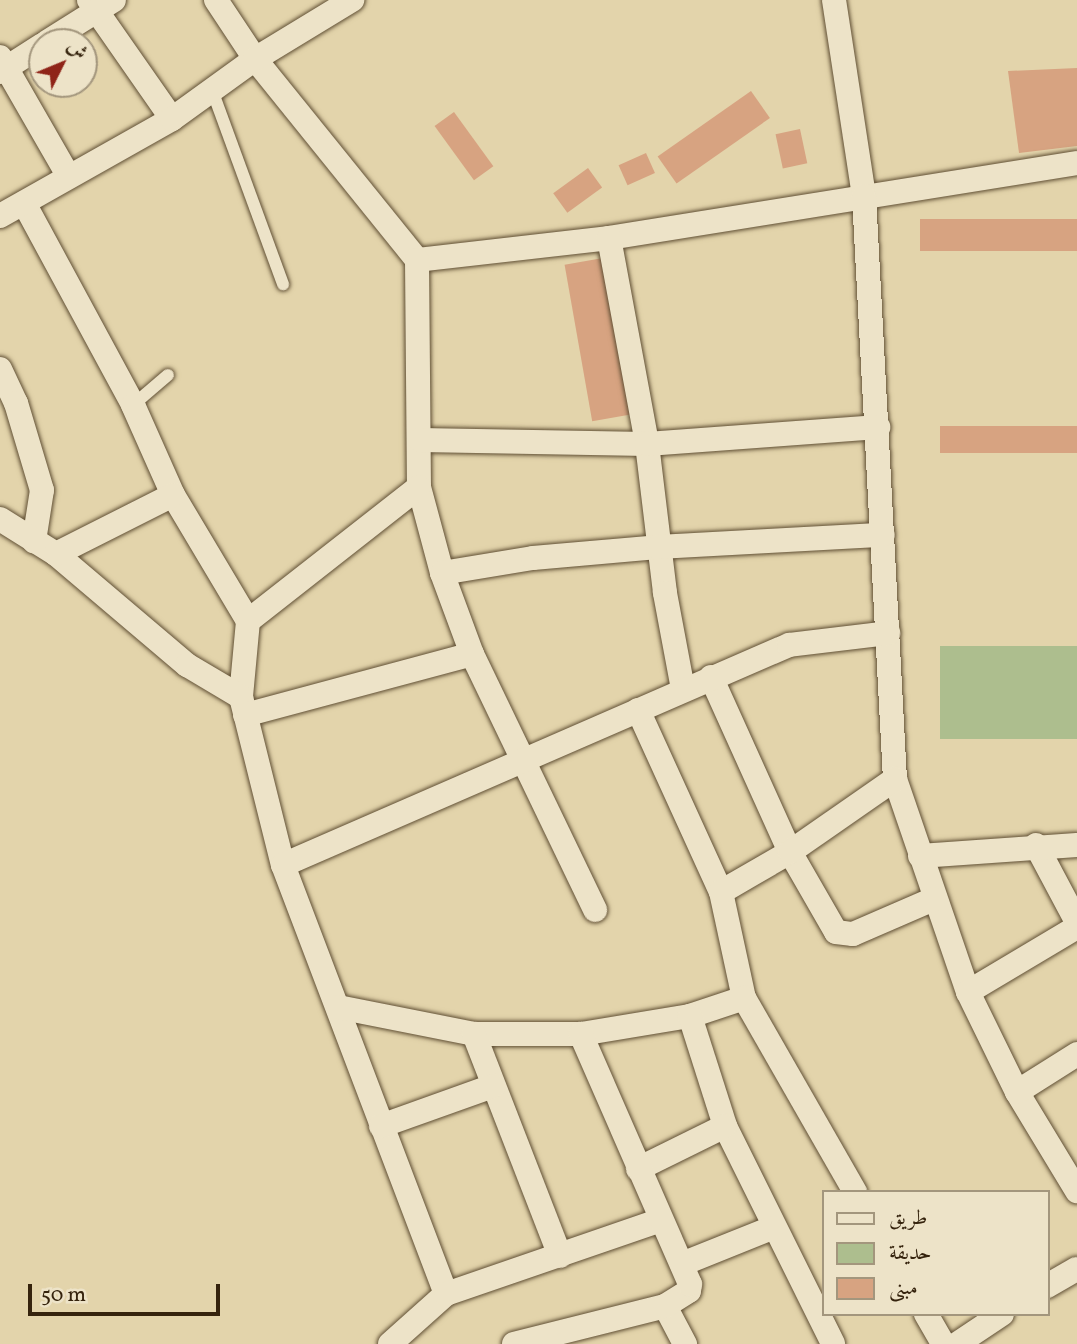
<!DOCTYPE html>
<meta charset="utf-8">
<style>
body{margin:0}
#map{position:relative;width:1077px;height:1344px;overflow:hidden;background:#e3d4ab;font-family:Vollkorn,Amiri,serif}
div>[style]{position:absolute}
.green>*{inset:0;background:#adbe8e;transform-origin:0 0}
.building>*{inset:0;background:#d7a381;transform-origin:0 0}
.roads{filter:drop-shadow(0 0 2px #604f34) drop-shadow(0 0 2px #604f34)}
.service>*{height:12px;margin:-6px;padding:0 6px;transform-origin:6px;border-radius:6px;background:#ede3c8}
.minor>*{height:24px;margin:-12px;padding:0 12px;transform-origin:12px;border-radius:12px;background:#ede3c8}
span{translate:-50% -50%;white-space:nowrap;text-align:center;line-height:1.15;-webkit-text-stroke:6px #ede3c8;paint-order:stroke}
.legend{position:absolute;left:822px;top:1190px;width:228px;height:126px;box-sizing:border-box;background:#ede3c8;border:2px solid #a3967d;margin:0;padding:9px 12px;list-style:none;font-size:21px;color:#35230d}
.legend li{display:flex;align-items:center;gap:14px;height:35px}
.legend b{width:35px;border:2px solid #a3967d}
.north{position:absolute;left:28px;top:28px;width:70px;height:70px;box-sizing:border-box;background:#ede3c8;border:2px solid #a3967d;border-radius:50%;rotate:47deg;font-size:19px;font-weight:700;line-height:28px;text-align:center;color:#35230d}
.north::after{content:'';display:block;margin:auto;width:24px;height:32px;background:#8f2418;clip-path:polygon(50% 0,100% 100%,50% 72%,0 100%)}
.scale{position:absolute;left:28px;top:1284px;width:192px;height:32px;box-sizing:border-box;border:4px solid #35230d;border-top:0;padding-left:9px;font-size:21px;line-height:24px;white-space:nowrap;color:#35230d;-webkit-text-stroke:5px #ede3c8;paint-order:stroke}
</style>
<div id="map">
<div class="green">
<div style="left:1077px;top:646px;width:93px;height:137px;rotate:90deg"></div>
</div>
<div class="building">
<div style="clip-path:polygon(1077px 68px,1077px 146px,1019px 153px,1008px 71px)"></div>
<div style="left:751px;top:91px;width:33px;height:114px;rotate:55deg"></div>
<div style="left:454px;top:112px;width:67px;height:24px;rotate:54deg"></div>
<div style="left:800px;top:129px;width:35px;height:25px;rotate:78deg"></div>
<div style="left:646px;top:153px;width:22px;height:30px;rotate:66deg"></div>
<div style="left:588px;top:168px;width:24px;height:43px;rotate:54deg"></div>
<div style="left:1077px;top:219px;width:32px;height:157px;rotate:90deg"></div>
<div style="left:603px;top:258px;width:159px;height:39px;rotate:80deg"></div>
<div style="left:1077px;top:426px;width:27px;height:137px;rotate:90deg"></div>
</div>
<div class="roads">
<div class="service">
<div style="left:212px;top:90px;width:207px;rotate:69.9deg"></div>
<div style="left:133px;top:405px;width:46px;rotate:-40.6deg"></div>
</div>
<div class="minor">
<div style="left:89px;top:0;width:145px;rotate:55.1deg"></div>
<div style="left:216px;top:0;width:71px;rotate:56.5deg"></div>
<div style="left:255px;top:59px;width:258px;rotate:51.1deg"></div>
<div style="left:417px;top:260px;width:193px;rotate:-6.5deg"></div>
<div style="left:609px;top:238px;width:474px;rotate:-9.1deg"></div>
<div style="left:834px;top:0;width:198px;rotate:81.3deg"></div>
<div style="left:864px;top:196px;width:584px;rotate:86.96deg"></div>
<div style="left:895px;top:779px;width:225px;rotate:71.1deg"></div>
<div style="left:968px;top:992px;width:111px;rotate:63.9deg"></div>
<div style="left:1017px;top:1092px;width:116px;rotate:58.8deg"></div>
<div style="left:47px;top:42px;width:79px;rotate:-32.1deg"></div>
<div style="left:0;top:57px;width:138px;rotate:60.1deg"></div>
<div style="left:0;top:72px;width:50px;rotate:-32.7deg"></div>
<div style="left:24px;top:203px;width:230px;rotate:61.6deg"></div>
<div style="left:133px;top:405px;width:98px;rotate:66deg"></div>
<div style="left:173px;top:495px;width:147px;rotate:59.2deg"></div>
<div style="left:248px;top:621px;width:76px;rotate:95.3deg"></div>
<div style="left:241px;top:697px;width:173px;rotate:76deg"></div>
<div style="left:283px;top:865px;width:459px;rotate:69.2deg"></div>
<div style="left:0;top:216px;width:197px;rotate:-29.4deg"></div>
<div style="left:172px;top:119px;width:102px;rotate:-35.9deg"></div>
<div style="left:255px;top:59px;width:114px;rotate:-31.3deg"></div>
<div style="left:609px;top:238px;width:209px;rotate:79.5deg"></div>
<div style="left:647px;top:444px;width:150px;rotate:83.1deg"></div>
<div style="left:665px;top:593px;width:98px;rotate:79.4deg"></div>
<div style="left:417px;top:260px;width:227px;rotate:89.5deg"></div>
<div style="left:419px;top:487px;width:89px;rotate:75deg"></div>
<div style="left:442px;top:573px;width:86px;rotate:69.7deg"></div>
<div style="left:472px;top:654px;width:284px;rotate:64.3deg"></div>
<div style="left:0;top:369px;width:38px;rotate:65deg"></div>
<div style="left:16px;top:403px;width:91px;rotate:73.4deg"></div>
<div style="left:42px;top:490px;width:52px;rotate:98.9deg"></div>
<div style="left:420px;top:440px;width:227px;rotate:1deg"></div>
<div style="left:647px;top:444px;width:232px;rotate:-4.2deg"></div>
<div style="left:0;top:519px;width:66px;rotate:32deg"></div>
<div style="left:56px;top:554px;width:172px;rotate:40.3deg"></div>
<div style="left:187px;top:665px;width:63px;rotate:30.7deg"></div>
<div style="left:56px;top:554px;width:131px;rotate:-26.8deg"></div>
<div style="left:442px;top:573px;width:92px;rotate:-9.4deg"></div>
<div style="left:533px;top:558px;width:125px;rotate:-5deg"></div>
<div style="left:658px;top:547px;width:225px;rotate:-3.1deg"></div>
<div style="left:248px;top:621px;width:217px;rotate:-38.1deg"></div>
<div style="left:711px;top:677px;width:192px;rotate:65.7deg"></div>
<div style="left:790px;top:852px;width:92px;rotate:60.1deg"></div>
<div style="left:836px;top:932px;width:17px;rotate:7deg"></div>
<div style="left:853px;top:934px;width:88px;rotate:-23.4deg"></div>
<div style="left:638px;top:710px;width:200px;rotate:65.5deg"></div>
<div style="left:721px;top:892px;width:108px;rotate:77.8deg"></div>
<div style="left:744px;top:998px;width:224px;rotate:60.2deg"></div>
<div style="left:245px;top:715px;width:235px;rotate:-15deg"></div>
<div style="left:1036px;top:845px;width:87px;rotate:62deg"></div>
<div style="left:920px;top:856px;width:157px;rotate:-4deg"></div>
<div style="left:283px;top:865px;width:552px;rotate:-23.5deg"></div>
<div style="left:789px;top:645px;width:100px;rotate:-6.9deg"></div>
<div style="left:721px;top:892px;width:80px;rotate:-30.1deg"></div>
<div style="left:790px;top:852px;width:128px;rotate:-34.8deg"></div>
<div style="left:968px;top:992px;width:127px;rotate:-30.8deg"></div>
<div style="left:338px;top:1007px;width:139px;rotate:11.2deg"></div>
<div style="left:474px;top:1034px;width:107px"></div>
<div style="left:581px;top:1034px;width:110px;rotate:-9.4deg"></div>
<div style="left:690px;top:1016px;width:57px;rotate:-18.4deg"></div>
<div style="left:690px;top:1016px;width:115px;rotate:72.3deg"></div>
<div style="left:725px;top:1126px;width:243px;rotate:63.6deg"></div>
<div style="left:474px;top:1034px;width:238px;rotate:68.8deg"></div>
<div style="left:1017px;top:1092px;width:71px;rotate:-32.3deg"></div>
<div style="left:381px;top:1126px;width:119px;rotate:-19.7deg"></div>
<div style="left:638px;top:1169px;width:97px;rotate:-26.3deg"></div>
<div style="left:682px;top:1264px;width:97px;rotate:-21.8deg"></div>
<div style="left:1047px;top:1286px;width:34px;rotate:-30deg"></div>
<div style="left:665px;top:1306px;width:43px;rotate:62.2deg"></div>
<div style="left:926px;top:1314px;width:34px;rotate:60deg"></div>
<div style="left:390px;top:1344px;width:75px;rotate:-41.8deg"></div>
<div style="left:446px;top:1294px;width:227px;rotate:-19deg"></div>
<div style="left:514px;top:1344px;width:156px;rotate:-14.1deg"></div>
<div style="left:665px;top:1306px;width:28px;rotate:-32deg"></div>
<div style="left:689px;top:1291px;width:7px;rotate:-82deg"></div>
<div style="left:690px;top:1284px;width:273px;rotate:-113.6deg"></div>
<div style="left:957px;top:1344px;width:54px;rotate:-33.7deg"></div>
</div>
</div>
<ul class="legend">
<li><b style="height:9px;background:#ede3c8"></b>طريق</li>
<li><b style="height:19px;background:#adbe8e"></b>حديقة</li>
<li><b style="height:19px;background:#d7a381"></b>مبنى</li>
</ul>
<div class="north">ش</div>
<div class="scale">50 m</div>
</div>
